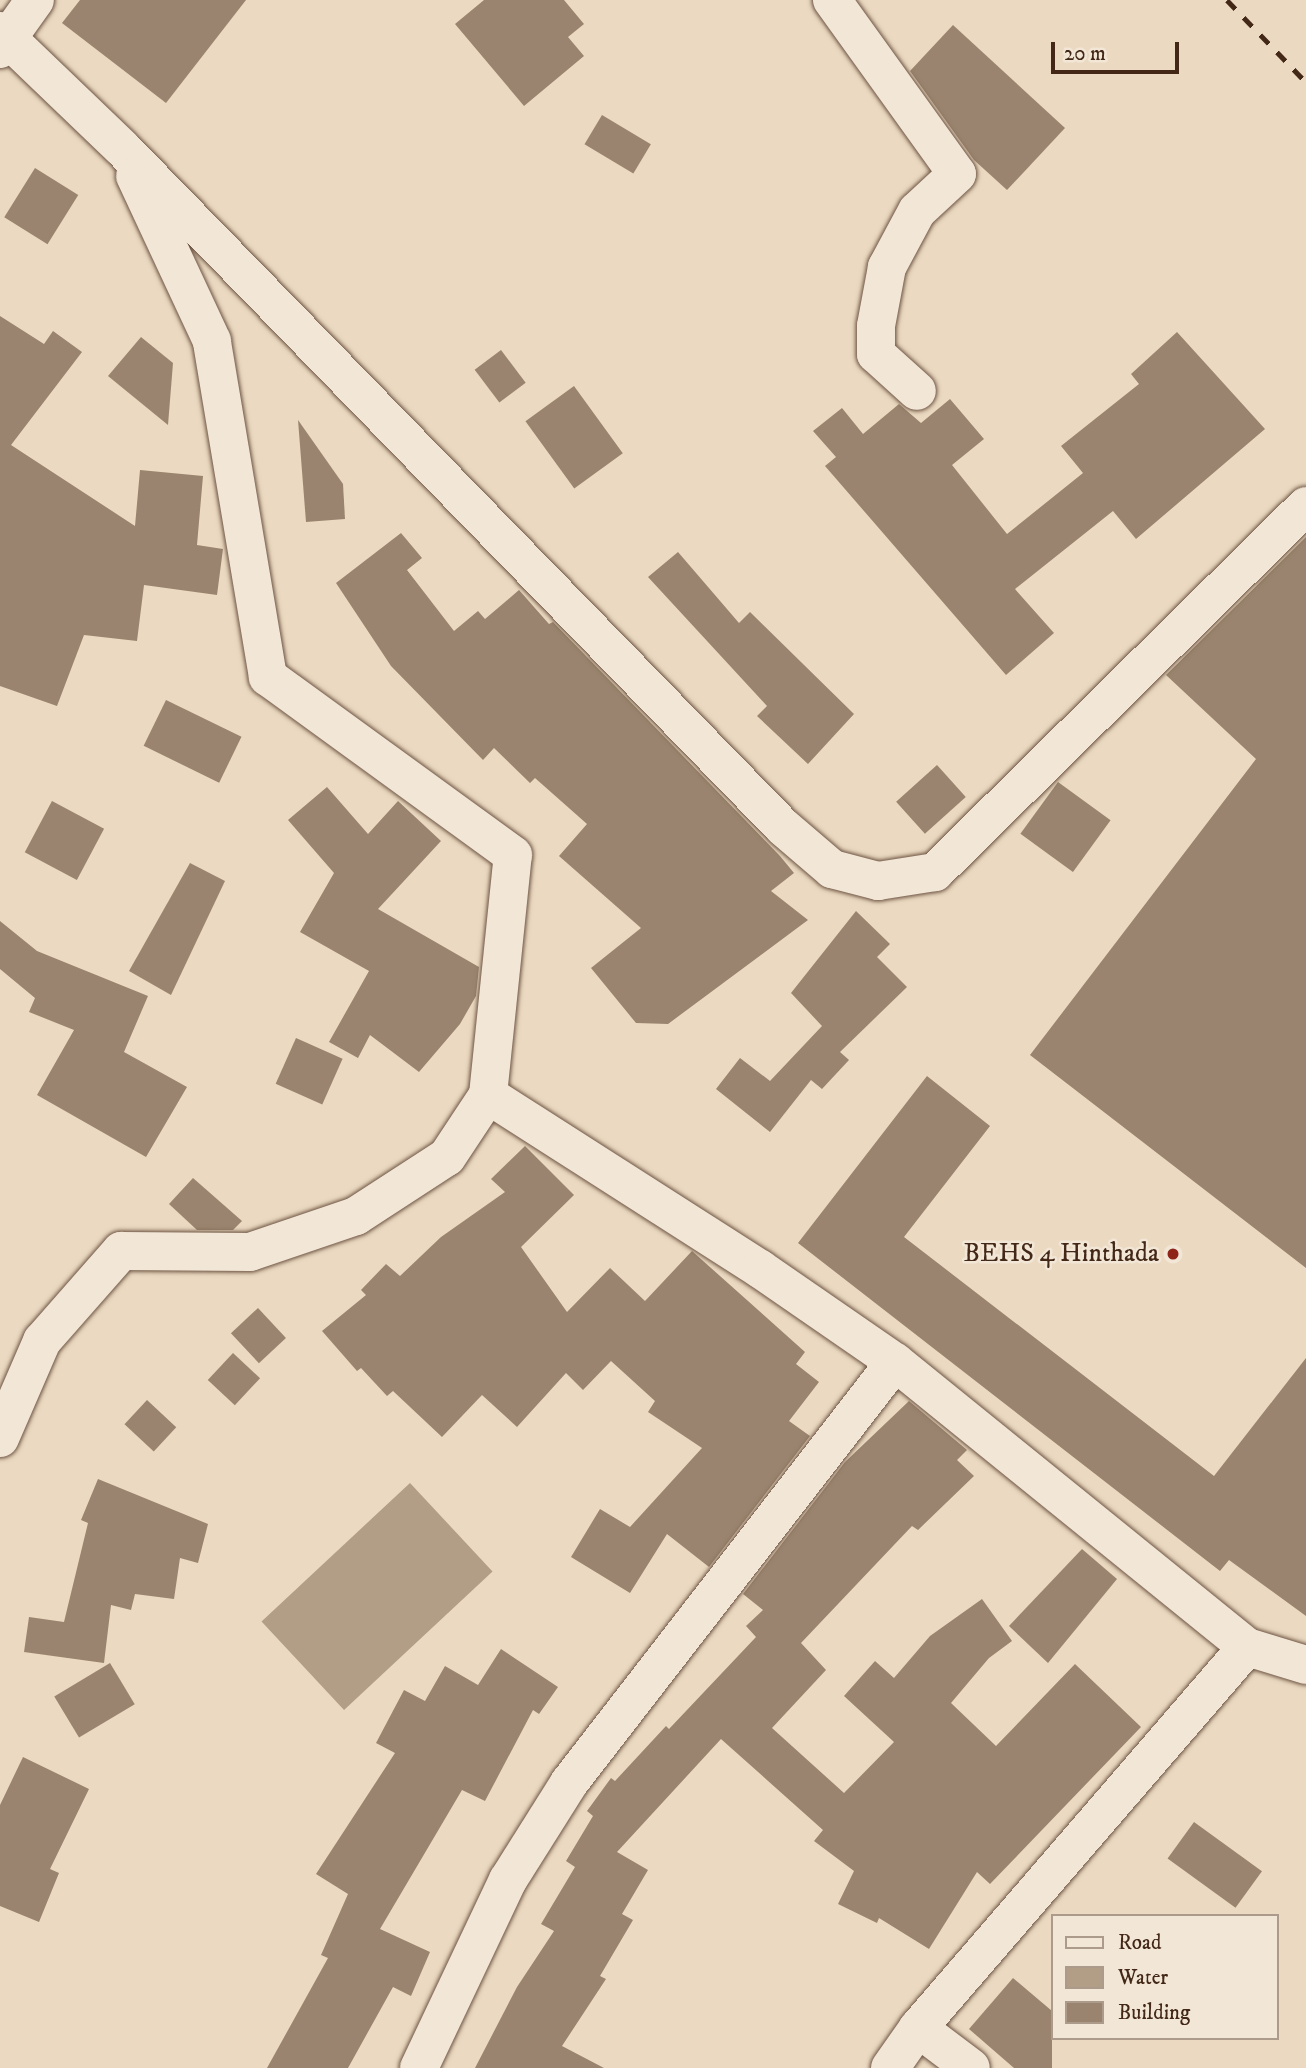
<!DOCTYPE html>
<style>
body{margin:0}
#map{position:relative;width:1306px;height:2068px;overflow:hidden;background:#ebd9c1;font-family:"IM FELL DW Pica",serif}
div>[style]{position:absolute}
.water>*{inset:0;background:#b29d87;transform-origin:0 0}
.building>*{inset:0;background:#9a846f;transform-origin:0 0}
.roads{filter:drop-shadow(0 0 2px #6d5442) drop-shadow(0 0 2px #6d5442)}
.minor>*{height:38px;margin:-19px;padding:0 19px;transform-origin:19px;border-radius:19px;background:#f2e6d7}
.rail>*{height:5px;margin-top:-2.5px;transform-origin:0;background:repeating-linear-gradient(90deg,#432817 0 12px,transparent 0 24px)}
.dots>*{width:19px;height:19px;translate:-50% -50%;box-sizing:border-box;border:4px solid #f2e6d7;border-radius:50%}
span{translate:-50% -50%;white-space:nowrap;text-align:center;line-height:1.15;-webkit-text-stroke:5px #f2e6d7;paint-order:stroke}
.poi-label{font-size:26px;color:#432817}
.right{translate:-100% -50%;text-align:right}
.legend{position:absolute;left:1051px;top:1914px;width:228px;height:126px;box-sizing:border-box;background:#f2e6d7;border:2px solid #ac9a8a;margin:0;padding:9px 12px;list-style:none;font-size:21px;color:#432817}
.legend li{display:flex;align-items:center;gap:14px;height:35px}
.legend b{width:35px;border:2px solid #ac9a8a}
.scale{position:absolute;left:1051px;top:42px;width:128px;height:32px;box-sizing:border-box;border:4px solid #432817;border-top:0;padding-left:9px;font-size:21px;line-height:24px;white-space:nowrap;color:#432817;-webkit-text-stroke:5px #f2e6d7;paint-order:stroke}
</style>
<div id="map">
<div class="water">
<div style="left:410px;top:1483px;width:121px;height:203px;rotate:47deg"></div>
</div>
<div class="building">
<div style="clip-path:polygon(80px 0,246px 0,166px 103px,62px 23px)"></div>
<div style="clip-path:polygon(484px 0,564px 0,584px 24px,568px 37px,584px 56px,524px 106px,455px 24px)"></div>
<div style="clip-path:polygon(953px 25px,1065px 128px,1007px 190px,974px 160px,910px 71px)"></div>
<div style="left:602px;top:115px;width:57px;height:34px;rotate:31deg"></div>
<div style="left:35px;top:168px;width:51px;height:58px;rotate:32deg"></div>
<div style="clip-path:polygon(0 316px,44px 344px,53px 331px,82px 352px,11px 445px,135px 526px,140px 470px,203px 476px,197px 545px,223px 549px,217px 595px,144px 585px,137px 641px,84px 635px,57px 706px,0 686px)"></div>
<div style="clip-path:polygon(1177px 332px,1265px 429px,1136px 539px,1113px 511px,1015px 589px,1054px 633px,1006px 675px,825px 466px,836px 457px,813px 431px,842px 408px,863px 434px,899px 404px,921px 423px,950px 399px,984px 439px,952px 465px,1007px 534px,1083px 473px,1061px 446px,1139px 384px,1131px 374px)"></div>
<div style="clip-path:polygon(141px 337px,173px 363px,168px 425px,108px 376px)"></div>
<div style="left:501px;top:350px;width:41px;height:33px;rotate:53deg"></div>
<div style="left:574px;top:386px;width:83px;height:60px;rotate:54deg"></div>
<div style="clip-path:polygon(298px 420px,343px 484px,345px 519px,306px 522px)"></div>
<div style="clip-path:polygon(401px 533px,422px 558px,407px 570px,454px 631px,478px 611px,485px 619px,519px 590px,549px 624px,553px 622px,780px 856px,794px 873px,771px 891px,808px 920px,668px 1024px,636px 1023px,591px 968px,641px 928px,559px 856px,587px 824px,535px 778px,530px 783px,494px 748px,483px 760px,391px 666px,336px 583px)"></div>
<div style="clip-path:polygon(1306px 537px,1306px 1268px,1030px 1055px,1256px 759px,1166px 675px)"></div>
<div style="clip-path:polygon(678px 552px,739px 623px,750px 612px,854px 714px,808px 764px,757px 716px,767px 706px,648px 577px)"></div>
<div style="left:166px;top:700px;width:84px;height:51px;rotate:26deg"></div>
<div style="left:937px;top:765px;width:43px;height:55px;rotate:48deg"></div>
<div style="left:1058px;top:782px;width:65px;height:64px;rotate:36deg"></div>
<div style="clip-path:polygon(327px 787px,368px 834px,398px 801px,441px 841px,378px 909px,479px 967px,476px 996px,460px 1024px,419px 1072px,370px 1035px,358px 1058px,329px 1042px,369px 971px,300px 932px,334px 873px,288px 820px)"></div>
<div style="left:52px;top:801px;width:59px;height:58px;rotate:28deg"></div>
<div style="clip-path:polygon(190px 863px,225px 881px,171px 995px,129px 971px)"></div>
<div style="clip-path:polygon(856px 911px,890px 944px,877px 957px,907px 987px,840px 1052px,849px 1060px,822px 1089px,811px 1080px,770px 1132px,716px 1089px,740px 1058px,770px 1081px,822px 1026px,791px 993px)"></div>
<div style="clip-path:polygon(0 921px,37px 951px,148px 996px,124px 1052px,187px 1087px,146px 1157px,37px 1095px,74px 1030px,29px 1012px,35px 998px,0 969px)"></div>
<div style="left:296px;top:1038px;width:51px;height:50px;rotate:24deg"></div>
<div style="clip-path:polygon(927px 1076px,990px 1126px,904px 1237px,1214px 1476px,1306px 1358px,1306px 1616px,1229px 1560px,1220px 1571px,798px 1243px)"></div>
<div style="clip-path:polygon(525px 1146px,574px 1195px,521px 1247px,567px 1312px,610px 1268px,645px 1301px,692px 1251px,805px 1352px,796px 1364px,819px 1382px,789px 1421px,810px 1436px,709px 1567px,667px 1534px,630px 1593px,571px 1557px,600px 1509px,630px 1527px,702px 1448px,648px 1412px,655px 1401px,611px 1361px,583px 1390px,566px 1373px,517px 1427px,482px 1395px,442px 1437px,393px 1391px,387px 1396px,361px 1368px,357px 1371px,322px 1331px,366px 1295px,361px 1290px,386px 1264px,400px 1276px,441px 1237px,505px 1192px,491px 1179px)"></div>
<div style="clip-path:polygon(193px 1178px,242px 1221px,233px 1230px,197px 1230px,169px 1204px)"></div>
<div style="left:258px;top:1308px;width:41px;height:37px;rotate:47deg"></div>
<div style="left:233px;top:1353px;width:37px;height:37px;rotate:43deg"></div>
<div style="left:147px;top:1400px;width:40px;height:33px;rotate:43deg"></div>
<div style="clip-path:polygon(909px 1401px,967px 1450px,957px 1460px,974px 1476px,918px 1530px,912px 1526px,801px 1643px,826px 1670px,772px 1728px,844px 1793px,894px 1742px,844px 1696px,875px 1661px,894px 1678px,930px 1636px,982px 1599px,1012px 1641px,989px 1658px,951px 1703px,996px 1746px,1075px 1664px,1141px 1727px,990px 1884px,977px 1872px,929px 1949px,879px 1918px,877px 1923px,838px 1904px,854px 1871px,814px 1841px,823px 1830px,721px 1739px,617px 1852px,648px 1870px,622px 1914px,633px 1920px,600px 1976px,606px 1979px,562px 2046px,604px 2068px,475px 2068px,517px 1987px,554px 1931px,541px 1924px,575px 1867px,566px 1861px,593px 1816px,587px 1811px,611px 1778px,615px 1781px,666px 1726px,669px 1729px,756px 1637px,746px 1626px,763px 1610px,743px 1594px,845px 1462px)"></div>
<div style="clip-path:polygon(98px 1479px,208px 1524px,198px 1563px,180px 1558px,174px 1599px,135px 1594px,131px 1610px,111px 1605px,104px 1663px,24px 1652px,29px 1617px,64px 1622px,88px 1523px,81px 1520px)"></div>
<div style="clip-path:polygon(1082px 1549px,1117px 1579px,1048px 1663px,1009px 1626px)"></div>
<div style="clip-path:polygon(501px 1649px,558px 1687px,539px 1714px,533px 1710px,485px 1801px,462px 1790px,380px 1929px,430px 1952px,411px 1996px,393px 1987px,348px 2068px,267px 2068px,328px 1958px,321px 1955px,348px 1894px,316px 1874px,395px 1753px,376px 1743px,404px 1690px,425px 1701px,445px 1666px,478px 1685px)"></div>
<div style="left:110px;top:1663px;width:48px;height:65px;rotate:59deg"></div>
<div style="clip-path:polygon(23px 1757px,89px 1789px,50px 1869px,59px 1873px,39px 1922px,0 1906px,0 1805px)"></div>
<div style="left:1194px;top:1822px;width:84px;height:45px;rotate:36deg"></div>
<div style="clip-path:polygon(1013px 1978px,1052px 2011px,1052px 2068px,1014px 2068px,969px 2029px)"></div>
</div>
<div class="roads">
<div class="minor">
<div style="left:832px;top:0;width:214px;rotate:54.3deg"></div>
<div style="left:957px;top:174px;width:54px;rotate:137.2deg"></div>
<div style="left:917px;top:211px;width:64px;rotate:118.2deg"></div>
<div style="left:887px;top:267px;width:60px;rotate:100.6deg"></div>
<div style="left:876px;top:326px;width:28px;rotate:90deg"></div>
<div style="left:876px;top:354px;width:55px;rotate:42.1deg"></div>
<div style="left:0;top:31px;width:169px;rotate:43.8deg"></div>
<div style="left:122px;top:148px;width:948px;rotate:45.77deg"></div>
<div style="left:783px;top:827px;width:65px;rotate:40.6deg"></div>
<div style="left:832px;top:869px;width:48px;rotate:14.6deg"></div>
<div style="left:878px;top:881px;width:58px;rotate:-9deg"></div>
<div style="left:935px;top:872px;width:521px;rotate:-44.61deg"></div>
<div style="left:0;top:49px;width:60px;rotate:-54.5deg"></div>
<div style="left:488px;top:1095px;width:323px;rotate:32.6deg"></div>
<div style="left:760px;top:1269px;width:164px;rotate:34.6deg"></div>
<div style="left:895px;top:1362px;width:453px;rotate:39deg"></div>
<div style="left:1247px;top:1647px;width:62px;rotate:17deg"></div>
<div style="left:0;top:1438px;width:106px;rotate:-66.6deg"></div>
<div style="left:42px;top:1341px;width:120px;rotate:-48.7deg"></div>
<div style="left:121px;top:1251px;width:129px;rotate:0.4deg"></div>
<div style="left:250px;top:1252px;width:112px;rotate:-18.8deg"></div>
<div style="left:356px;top:1216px;width:108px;rotate:-33deg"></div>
<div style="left:447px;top:1157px;width:74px;rotate:-56.5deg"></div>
<div style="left:488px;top:1095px;width:241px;rotate:-84.1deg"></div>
<div style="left:513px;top:855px;width:303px;rotate:-144deg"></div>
<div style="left:268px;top:677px;width:341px;rotate:-99.5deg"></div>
<div style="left:212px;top:341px;width:182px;rotate:-115deg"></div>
<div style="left:918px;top:2028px;width:66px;rotate:37deg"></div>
<div style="left:419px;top:2068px;width:208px;rotate:-64.7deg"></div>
<div style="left:508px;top:1880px;width:115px;rotate:-57.8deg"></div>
<div style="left:569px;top:1783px;width:532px;rotate:-52.25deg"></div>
<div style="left:890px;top:2068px;width:49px;rotate:-55deg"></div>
<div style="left:918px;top:2028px;width:503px;rotate:-49.19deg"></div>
</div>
</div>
<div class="rail">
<div style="left:1227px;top:0;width:114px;rotate:46.1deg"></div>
</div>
<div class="dots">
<div style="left:1173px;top:1254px;background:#8f2418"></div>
</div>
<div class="poi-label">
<span class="right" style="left:1159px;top:1254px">BEHS 4 Hinthada</span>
</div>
<ul class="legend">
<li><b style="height:9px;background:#f2e6d7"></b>Road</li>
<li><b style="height:19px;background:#b29d87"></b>Water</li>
<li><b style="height:19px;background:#9a846f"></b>Building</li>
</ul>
<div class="scale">20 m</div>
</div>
